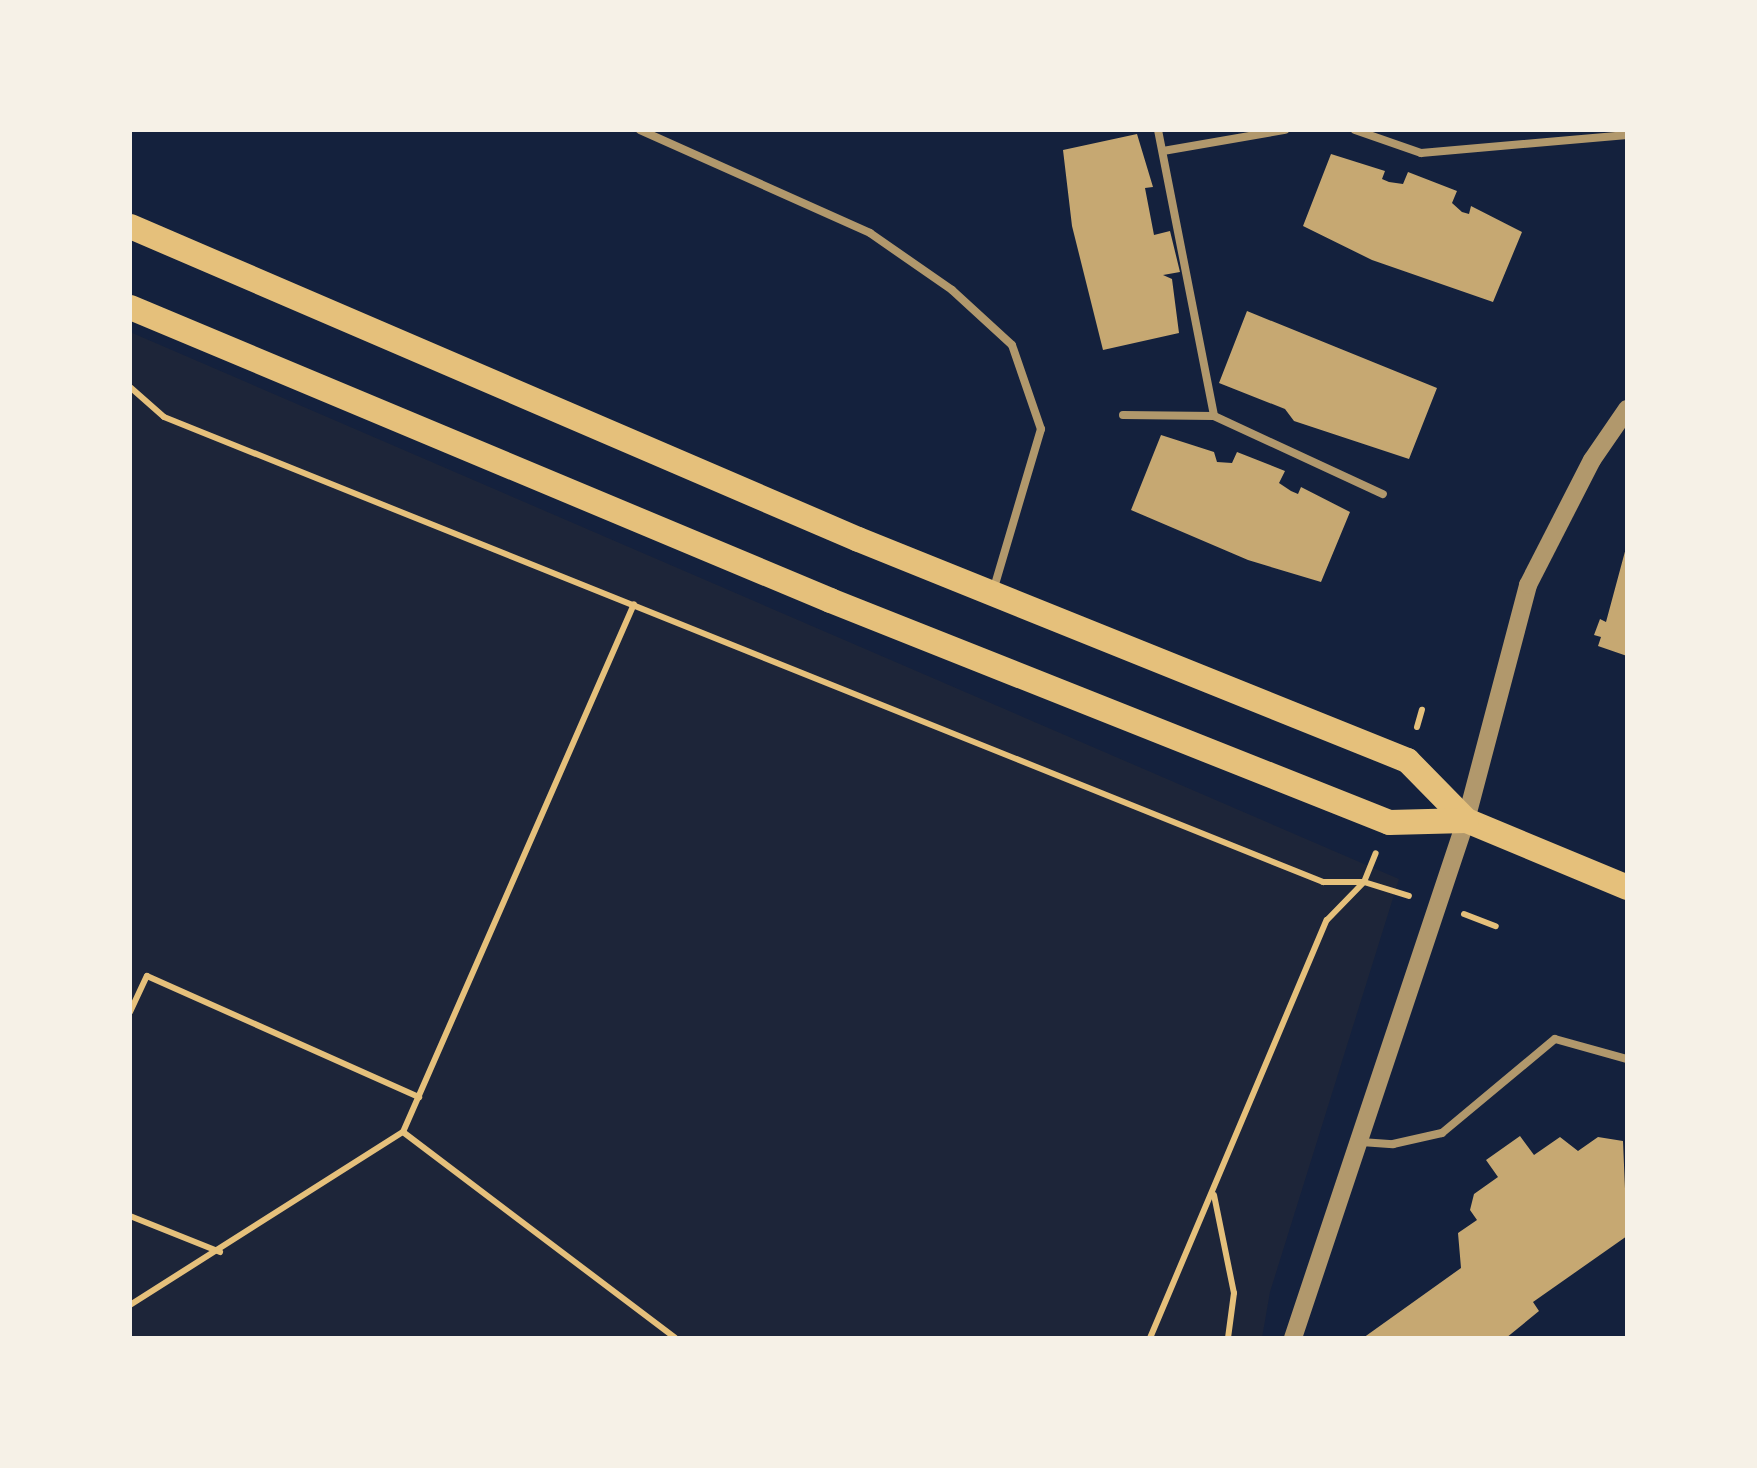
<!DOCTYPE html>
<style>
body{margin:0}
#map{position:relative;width:1757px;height:1468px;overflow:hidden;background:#14213d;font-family:"Source Sans 3",sans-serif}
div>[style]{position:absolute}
.green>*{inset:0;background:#1d2539}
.building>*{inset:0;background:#c6a872}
.path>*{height:6px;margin:-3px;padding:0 3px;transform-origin:3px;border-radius:3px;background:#e5c07b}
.service>*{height:8px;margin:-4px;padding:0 4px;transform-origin:4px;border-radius:4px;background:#b1986c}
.tertiary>*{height:18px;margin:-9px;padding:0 9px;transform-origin:9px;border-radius:9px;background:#b1986c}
.primary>*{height:25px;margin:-12.5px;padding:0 12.5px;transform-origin:12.5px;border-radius:12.5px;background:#e5c07b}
span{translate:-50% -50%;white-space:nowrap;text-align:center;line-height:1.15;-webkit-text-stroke:10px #f6f1e7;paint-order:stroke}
.frame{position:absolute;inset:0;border:132px solid #f6f1e7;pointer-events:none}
</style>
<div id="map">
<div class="green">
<div style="clip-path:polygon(130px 332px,1399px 879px,1270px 1292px,1262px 1338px,130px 1338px)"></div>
</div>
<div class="building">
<div style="clip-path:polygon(1137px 134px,1153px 187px,1145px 188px,1154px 235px,1170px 231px,1180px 272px,1163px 275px,1172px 279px,1179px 333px,1103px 350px,1072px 226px,1063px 150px)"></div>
<div style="clip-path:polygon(1331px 154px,1385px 171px,1382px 179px,1389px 182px,1403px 184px,1408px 172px,1457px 191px,1452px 203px,1462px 212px,1469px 214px,1471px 206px,1522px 232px,1493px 302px,1372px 260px,1303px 226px)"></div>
<div style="clip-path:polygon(1247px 311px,1437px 388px,1409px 459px,1294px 421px,1285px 409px,1219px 383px)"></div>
<div style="clip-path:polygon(1161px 435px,1214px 452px,1217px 462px,1232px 463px,1237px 452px,1285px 471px,1279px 483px,1291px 491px,1298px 494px,1301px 487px,1350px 512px,1321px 582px,1248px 560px,1131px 510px)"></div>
<div style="clip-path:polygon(1627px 544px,1627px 656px,1598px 646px,1601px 637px,1594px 635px,1600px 619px,1606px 622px)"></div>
<div style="clip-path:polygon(1520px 1136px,1534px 1155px,1560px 1137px,1578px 1151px,1598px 1137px,1623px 1141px,1627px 1236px,1533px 1302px,1539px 1311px,1506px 1338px,1363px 1338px,1461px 1268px,1458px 1233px,1477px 1220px,1470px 1210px,1474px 1194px,1498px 1177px,1486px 1160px)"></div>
</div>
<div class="path">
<div style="left:130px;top:387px;width:45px;rotate:41.4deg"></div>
<div style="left:164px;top:417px;width:1249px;rotate:21.86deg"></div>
<div style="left:1323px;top:882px;width:41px"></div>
<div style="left:1364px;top:882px;width:47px;rotate:17.3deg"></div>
<div style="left:1417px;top:727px;width:18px;rotate:-74deg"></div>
<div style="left:1464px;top:914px;width:34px;rotate:21deg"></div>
<div style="left:130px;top:1012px;width:40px;rotate:-65deg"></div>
<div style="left:147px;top:976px;width:298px;rotate:24deg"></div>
<div style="left:403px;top:1132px;width:341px;rotate:37.1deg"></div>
<div style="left:1214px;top:1195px;width:100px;rotate:78.5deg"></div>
<div style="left:1234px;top:1293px;width:45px;rotate:97.6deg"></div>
<div style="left:130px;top:1216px;width:97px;rotate:21.8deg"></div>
<div style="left:130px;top:1305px;width:323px;rotate:-32.4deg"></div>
<div style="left:403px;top:1132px;width:576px;rotate:-66.37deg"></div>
<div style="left:1150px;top:1338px;width:454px;rotate:-67.1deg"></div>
<div style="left:1327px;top:920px;width:53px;rotate:-45.8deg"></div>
<div style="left:1364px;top:882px;width:31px;rotate:-68deg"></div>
</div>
<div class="service">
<div style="left:640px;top:130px;width:252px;rotate:24.1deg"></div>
<div style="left:870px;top:233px;width:100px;rotate:34.8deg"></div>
<div style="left:952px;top:290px;width:81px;rotate:42.5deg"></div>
<div style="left:1012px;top:345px;width:89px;rotate:71deg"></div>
<div style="left:1041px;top:429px;width:169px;rotate:106.5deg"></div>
<div style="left:1158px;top:130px;width:291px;rotate:78.9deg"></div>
<div style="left:1214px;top:416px;width:186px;rotate:24.8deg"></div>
<div style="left:1355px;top:130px;width:70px;rotate:19.2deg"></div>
<div style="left:1421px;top:153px;width:207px;rotate:-5deg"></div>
<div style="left:1163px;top:151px;width:124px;rotate:-9.8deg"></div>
<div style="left:1123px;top:415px;width:91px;rotate:0.6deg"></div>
<div style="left:1361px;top:1142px;width:32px;rotate:4deg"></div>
<div style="left:1393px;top:1144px;width:50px;rotate:-12.7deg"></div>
<div style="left:1442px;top:1133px;width:147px;rotate:-39.8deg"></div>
<div style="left:1555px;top:1039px;width:75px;rotate:15.5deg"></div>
</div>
<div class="tertiary">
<div style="left:1293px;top:1338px;width:546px;rotate:-71.53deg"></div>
<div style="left:1466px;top:820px;width:243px;rotate:-75.2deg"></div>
<div style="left:1528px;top:585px;width:140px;rotate:-62.9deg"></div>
<div style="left:1592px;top:460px;width:62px;rotate:-55.5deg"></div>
</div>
<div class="primary">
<div style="left:130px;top:226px;width:792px;rotate:23.27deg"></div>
<div style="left:858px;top:539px;width:592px;rotate:21.93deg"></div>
<div style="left:1407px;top:760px;width:84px;rotate:45.5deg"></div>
<div style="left:1466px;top:820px;width:174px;rotate:22.6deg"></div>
<div style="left:130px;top:307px;width:759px;rotate:22.71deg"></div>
<div style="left:830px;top:600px;width:601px;rotate:21.66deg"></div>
<div style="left:1389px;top:822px;width:77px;rotate:-1.5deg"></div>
</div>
<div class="frame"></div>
</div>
